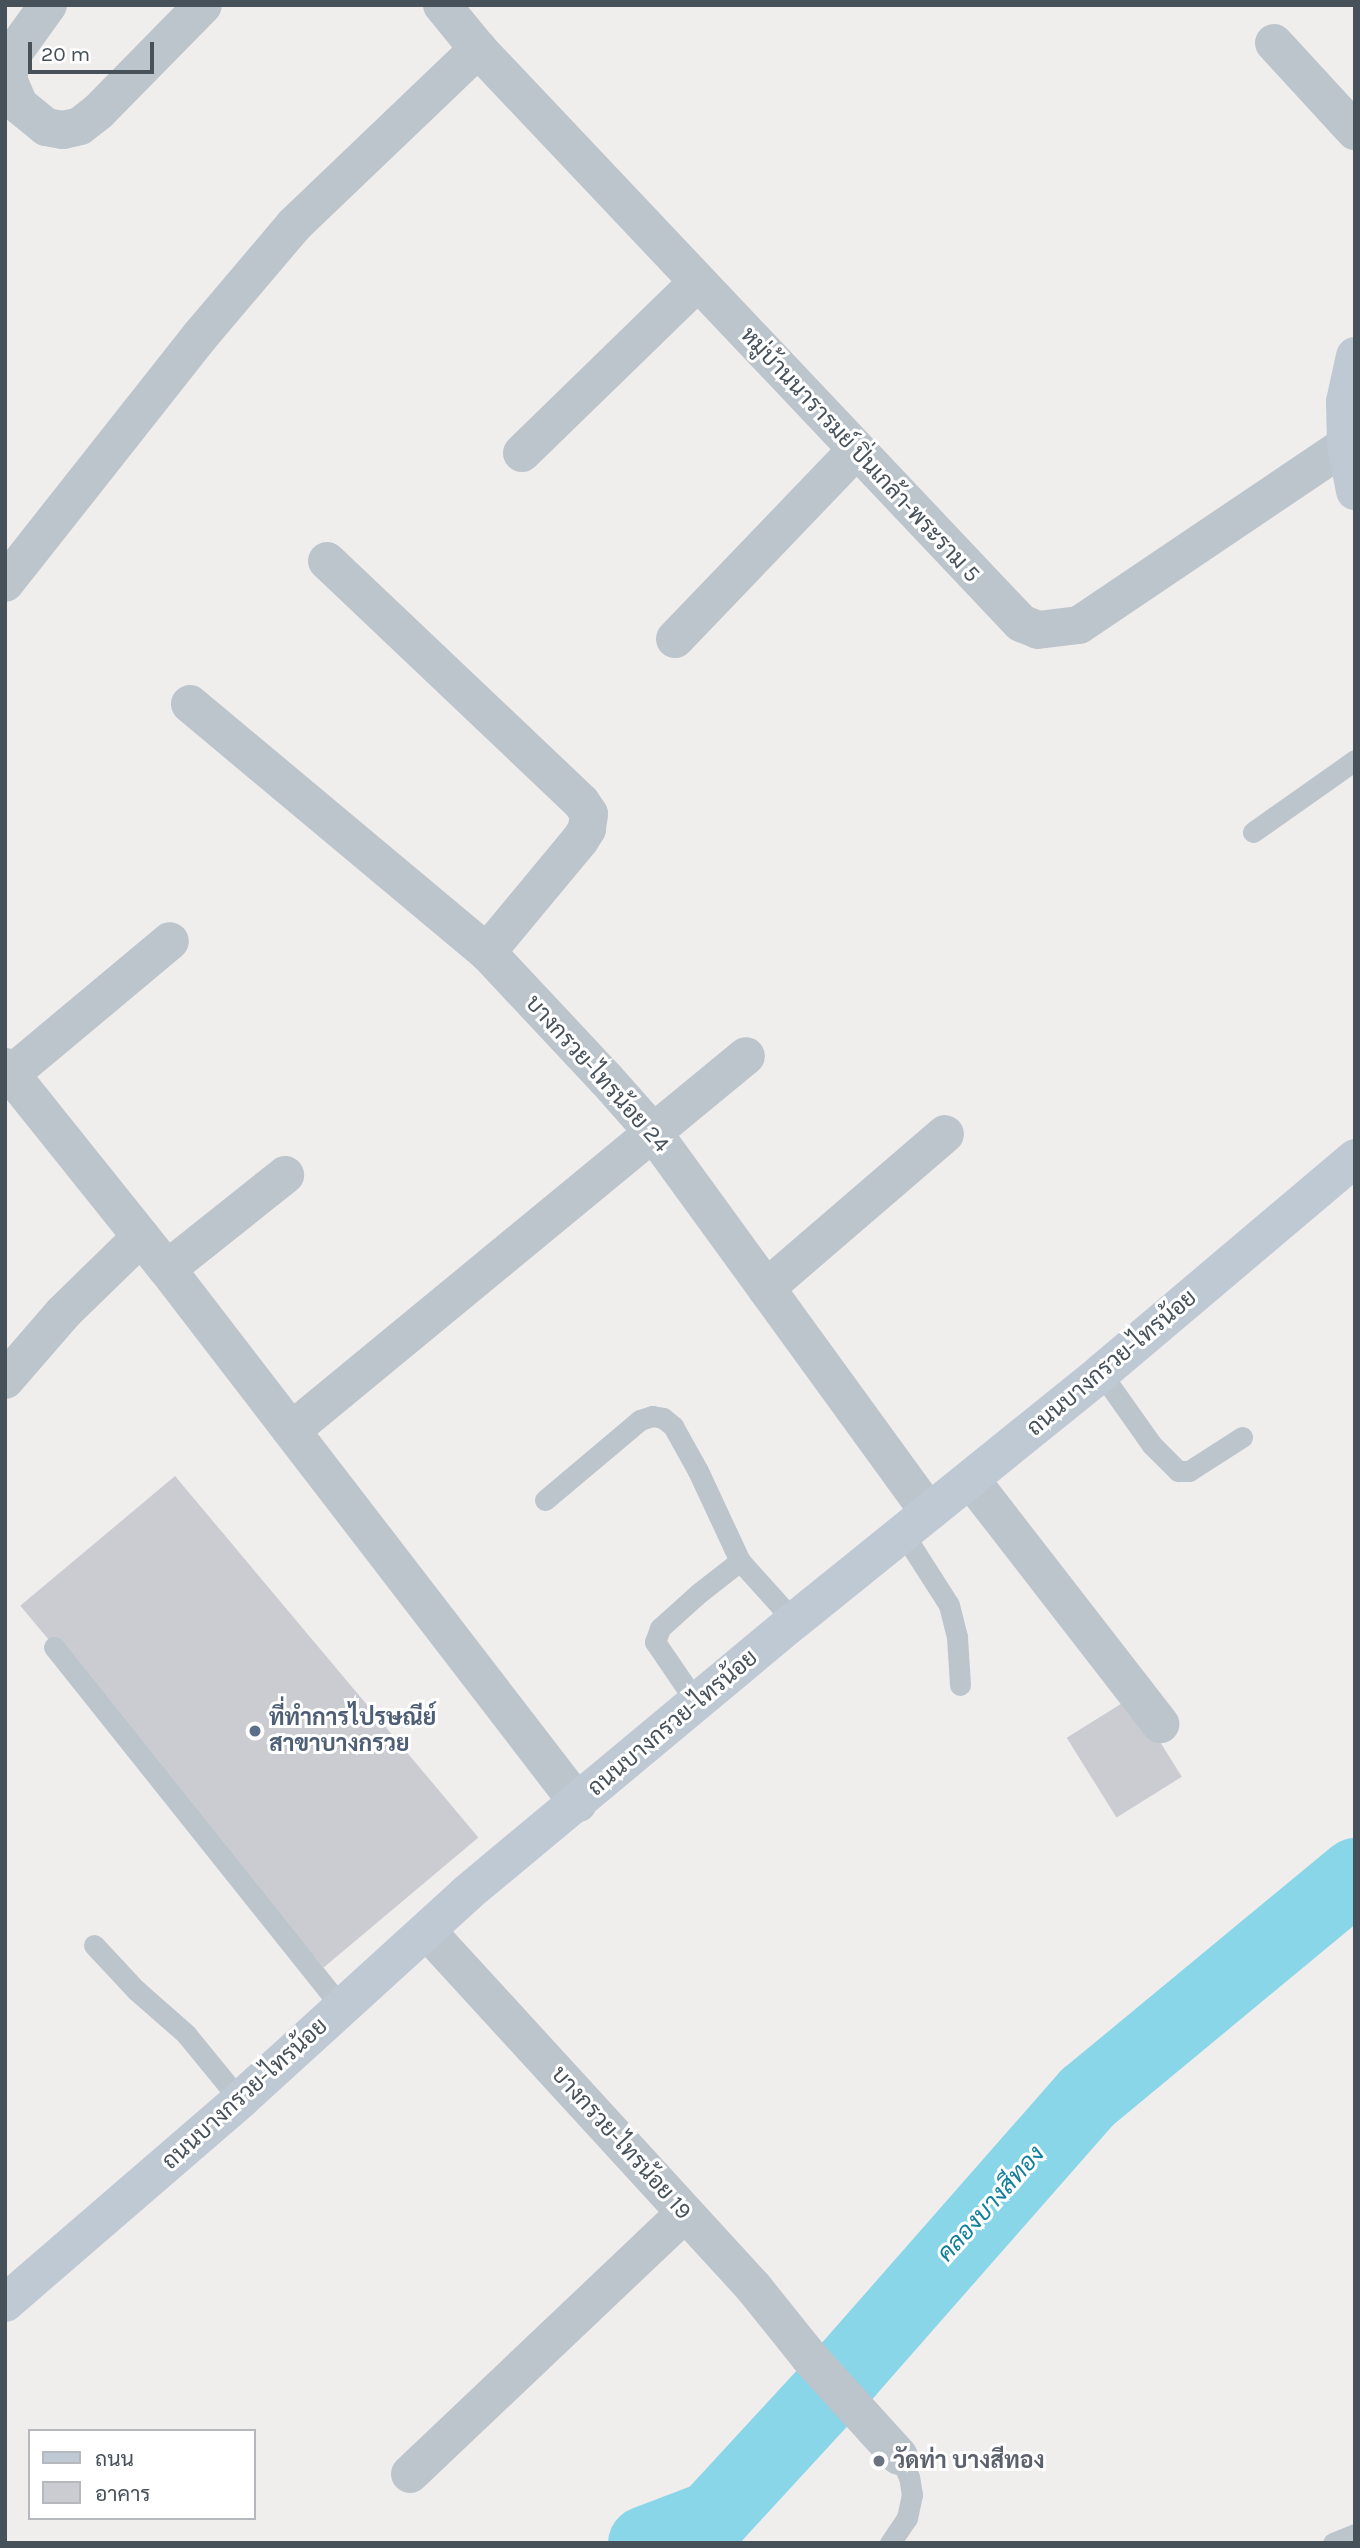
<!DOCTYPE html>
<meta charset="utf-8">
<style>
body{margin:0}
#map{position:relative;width:1360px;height:2548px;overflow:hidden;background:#f0eded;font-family:Karla,Sarabun,sans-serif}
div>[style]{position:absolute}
.river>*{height:75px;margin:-37.5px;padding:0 37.5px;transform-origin:37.5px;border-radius:37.5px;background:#8ad6e9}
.building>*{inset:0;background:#caccd2;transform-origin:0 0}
.service>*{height:21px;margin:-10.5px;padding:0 10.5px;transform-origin:10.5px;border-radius:10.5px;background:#bcc5cc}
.minor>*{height:38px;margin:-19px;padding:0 19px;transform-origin:19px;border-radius:19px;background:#bcc5cc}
.secondary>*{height:38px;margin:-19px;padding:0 19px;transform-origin:19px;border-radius:19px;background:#bec9d4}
.dots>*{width:19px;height:19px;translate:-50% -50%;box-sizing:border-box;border:4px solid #fff;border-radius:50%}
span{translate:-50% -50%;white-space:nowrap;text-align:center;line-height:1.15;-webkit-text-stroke:6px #fff;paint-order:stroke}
.street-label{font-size:23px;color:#46515a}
.service-label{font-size:23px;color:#4e5e75;font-weight:700}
.left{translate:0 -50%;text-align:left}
.worship-label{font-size:23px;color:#5b616d;font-weight:700}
.water-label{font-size:24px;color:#107f9c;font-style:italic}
.frame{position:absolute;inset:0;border:7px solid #46515a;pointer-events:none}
.legend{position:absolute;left:28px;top:2429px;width:228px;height:91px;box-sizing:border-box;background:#fff;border:2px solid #b5b9bd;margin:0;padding:9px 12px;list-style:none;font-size:21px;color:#46515a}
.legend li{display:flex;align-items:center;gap:14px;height:35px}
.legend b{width:35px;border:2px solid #b5b9bd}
.scale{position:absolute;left:28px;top:42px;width:126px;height:32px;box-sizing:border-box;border:4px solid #46515a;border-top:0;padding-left:9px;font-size:21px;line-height:24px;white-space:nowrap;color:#46515a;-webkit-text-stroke:5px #fff;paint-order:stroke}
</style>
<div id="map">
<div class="river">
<div style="left:645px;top:2543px;width:71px;rotate:-20.7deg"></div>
<div style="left:711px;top:2518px;width:201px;rotate:-47.4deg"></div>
<div style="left:847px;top:2370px;width:365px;rotate:-48.7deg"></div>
<div style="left:1088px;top:2096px;width:347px;rotate:-39.6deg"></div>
</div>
<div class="building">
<div style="left:175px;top:1476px;width:472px;height:202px;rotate:50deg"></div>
<div style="left:1132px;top:1697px;width:94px;height:77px;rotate:58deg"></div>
</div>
<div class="service">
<div style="left:1253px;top:832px;width:125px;rotate:-35.2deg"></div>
<div style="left:1101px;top:1373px;width:88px;rotate:54.7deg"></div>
<div style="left:1152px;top:1445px;width:37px;rotate:45deg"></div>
<div style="left:1178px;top:1471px;width:11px"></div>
<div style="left:1189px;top:1471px;width:63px;rotate:-32.7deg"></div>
<div style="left:545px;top:1500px;width:124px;rotate:-40.1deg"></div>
<div style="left:640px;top:1420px;width:13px;rotate:-18deg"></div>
<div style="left:652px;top:1416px;width:11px;rotate:10deg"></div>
<div style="left:663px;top:1418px;width:13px;rotate:39deg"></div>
<div style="left:673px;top:1426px;width:51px;rotate:60.9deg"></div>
<div style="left:698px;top:1471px;width:99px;rotate:65deg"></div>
<div style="left:903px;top:1533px;width:85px;rotate:57.4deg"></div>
<div style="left:949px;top:1605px;width:33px;rotate:76deg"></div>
<div style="left:957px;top:1637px;width:48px;rotate:86.4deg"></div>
<div style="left:54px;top:1647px;width:462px;rotate:51.4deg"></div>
<div style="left:696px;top:1702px;width:73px;rotate:-124.3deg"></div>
<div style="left:655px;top:1642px;width:15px;rotate:-70deg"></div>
<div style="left:660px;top:1628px;width:52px;rotate:-41.9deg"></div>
<div style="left:699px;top:1593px;width:52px;rotate:-38deg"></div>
<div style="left:740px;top:1561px;width:81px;rotate:48deg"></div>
<div style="left:94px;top:1945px;width:62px;rotate:47deg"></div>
<div style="left:136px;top:1990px;width:67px;rotate:41.3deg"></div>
<div style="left:186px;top:2034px;width:85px;rotate:50.7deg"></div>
<div style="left:890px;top:2543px;width:30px;rotate:-56deg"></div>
<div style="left:907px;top:2518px;width:24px;rotate:-78deg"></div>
<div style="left:912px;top:2495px;width:18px;rotate:-99deg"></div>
<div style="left:909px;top:2477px;width:23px;rotate:-115deg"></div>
<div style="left:1333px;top:2543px;width:24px;rotate:-22deg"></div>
</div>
<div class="minor">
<div style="left:48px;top:5px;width:62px;rotate:125.8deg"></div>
<div style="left:12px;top:55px;width:24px;rotate:99deg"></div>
<div style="left:8px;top:79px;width:28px;rotate:67deg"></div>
<div style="left:19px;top:105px;width:35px;rotate:39deg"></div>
<div style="left:46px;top:127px;width:17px;rotate:10deg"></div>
<div style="left:63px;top:130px;width:17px;rotate:-13deg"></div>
<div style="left:80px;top:126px;width:24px;rotate:-38deg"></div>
<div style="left:99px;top:111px;width:148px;rotate:-45.5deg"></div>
<div style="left:442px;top:5px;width:57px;rotate:50.7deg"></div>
<div style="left:478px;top:49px;width:790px;rotate:46.59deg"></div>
<div style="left:1021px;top:623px;width:18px;rotate:22deg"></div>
<div style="left:1038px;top:630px;width:41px;rotate:-7deg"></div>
<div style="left:1079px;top:625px;width:322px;rotate:-34deg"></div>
<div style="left:1274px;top:43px;width:120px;rotate:47.4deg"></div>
<div style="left:522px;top:453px;width:245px;rotate:-44.2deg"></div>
<div style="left:327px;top:561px;width:350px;rotate:43.5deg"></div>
<div style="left:581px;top:802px;width:14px;rotate:56deg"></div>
<div style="left:589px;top:814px;width:15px;rotate:98deg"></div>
<div style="left:587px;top:829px;width:13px;rotate:122deg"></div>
<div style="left:580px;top:840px;width:146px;rotate:129.7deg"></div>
<div style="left:5px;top:583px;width:315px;rotate:-51.7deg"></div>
<div style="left:200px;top:336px;width:145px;rotate:-49.7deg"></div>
<div style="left:294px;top:225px;width:255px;rotate:-43.7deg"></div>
<div style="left:675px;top:639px;width:262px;rotate:-46.2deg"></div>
<div style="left:190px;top:704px;width:387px;rotate:39.9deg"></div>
<div style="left:487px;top:952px;width:174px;rotate:46.9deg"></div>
<div style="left:606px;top:1079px;width:69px;rotate:48.5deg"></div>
<div style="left:652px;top:1131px;width:471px;rotate:54deg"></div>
<div style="left:5px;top:1067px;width:259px;rotate:51.3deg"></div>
<div style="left:167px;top:1269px;width:674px;rotate:52.42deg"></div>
<div style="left:11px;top:1074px;width:207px;rotate:-39.9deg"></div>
<div style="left:167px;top:1269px;width:151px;rotate:-38.5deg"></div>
<div style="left:766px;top:1288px;width:236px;rotate:-40.7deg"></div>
<div style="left:5px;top:1380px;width:89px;rotate:-49.1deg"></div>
<div style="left:63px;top:1313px;width:109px;rotate:-44.3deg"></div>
<div style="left:292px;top:1430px;width:588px;rotate:-39.48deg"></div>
<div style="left:971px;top:1480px;width:309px;rotate:52.2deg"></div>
<div style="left:427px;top:1931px;width:484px;rotate:47.5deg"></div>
<div style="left:754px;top:2288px;width:90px;rotate:51.3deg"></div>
<div style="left:810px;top:2358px;width:132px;rotate:47.8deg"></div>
<div style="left:410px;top:2474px;width:379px;rotate:-43.5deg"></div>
</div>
<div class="secondary">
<div style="left:1355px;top:356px;width:47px;rotate:102.3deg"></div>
<div style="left:1345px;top:402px;width:43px;rotate:88.7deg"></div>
<div style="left:1346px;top:445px;width:47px;rotate:78.9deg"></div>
<div style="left:5px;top:2303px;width:311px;rotate:-40.8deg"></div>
<div style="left:240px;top:2100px;width:306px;rotate:-42.3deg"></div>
<div style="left:466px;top:1894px;width:427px;rotate:-39.8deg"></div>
<div style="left:794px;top:1621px;width:395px;rotate:-38.9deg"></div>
<div style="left:1101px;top:1373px;width:333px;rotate:-40.2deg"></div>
</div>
<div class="dots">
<div style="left:255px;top:1731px;background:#5c6f8a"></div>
<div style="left:879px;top:2461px;background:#6b7280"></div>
</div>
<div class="street-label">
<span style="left:860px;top:455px;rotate:47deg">หมู่บ้านนารารมย์ ปิ่นเกล้า-พระราม 5</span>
<span style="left:597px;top:1074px;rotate:48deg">บางกรวย-ไทรน้อย 24</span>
<span style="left:1112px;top:1363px;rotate:-40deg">ถนนบางกรวย-ไทรน้อย</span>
<span style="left:673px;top:1723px;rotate:-40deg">ถนนบางกรวย-ไทรน้อย</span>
<span style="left:245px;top:2094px;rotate:-42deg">ถนนบางกรวย-ไทรน้อย</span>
<span style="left:621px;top:2143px;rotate:48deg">บางกรวย-ไทรน้อย 19</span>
</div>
<div class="service-label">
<span class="left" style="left:269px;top:1731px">ที่ทำการไปรษณีย์<br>สาขาบางกรวย</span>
</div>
<div class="worship-label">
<span class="left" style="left:893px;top:2461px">วัดท่า บางสีทอง</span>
</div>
<div class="water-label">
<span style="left:991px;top:2204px;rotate:-48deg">คลองบางสีทอง</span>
</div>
<div class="frame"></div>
<ul class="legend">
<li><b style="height:9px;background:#bec9d4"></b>ถนน</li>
<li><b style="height:19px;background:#caccd2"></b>อาคาร</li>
</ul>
<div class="scale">20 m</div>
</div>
